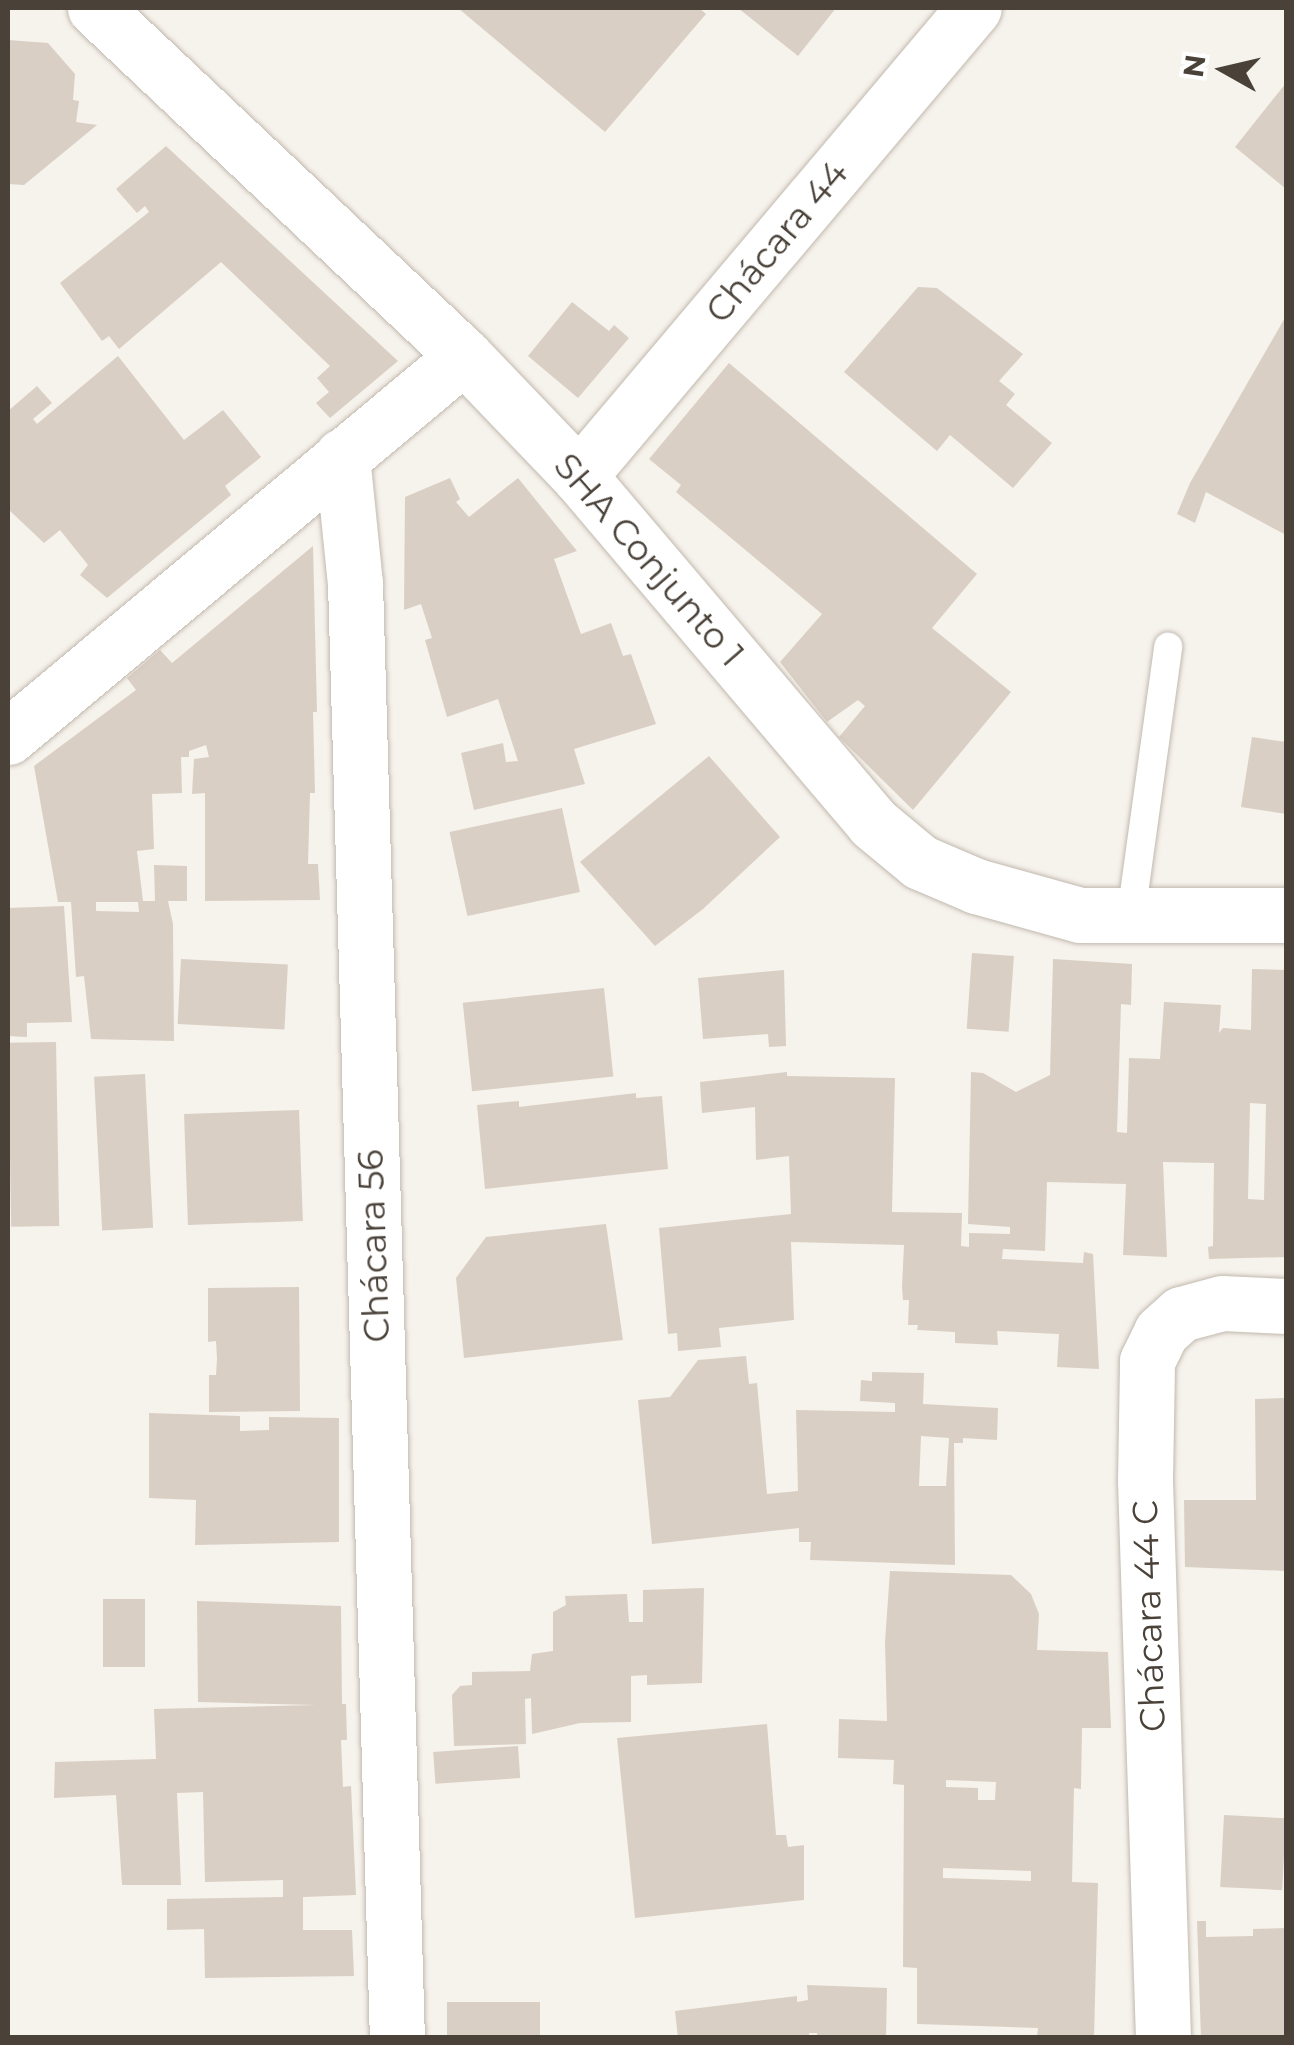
<!DOCTYPE html>
<meta charset="utf-8">
<style>
body{margin:0}
#map{position:relative;width:1294px;height:2045px;overflow:hidden;background:#f6f2ec;font-family:Montserrat,sans-serif}
div>[style]{position:absolute}
.building>*{inset:0;background:#dacfc4;transform-origin:0 0}
.roads{filter:drop-shadow(0 0 2px #c1b9ae) drop-shadow(0 0 2px #c1b9ae)}
.lane>*{height:28px;margin:-14px;padding:0 14px;transform-origin:14px;border-radius:14px;background:#fff}
.street>*{height:55px;margin:-27.5px;padding:0 27.5px;transform-origin:27.5px;border-radius:27.5px;background:#fff}
span{translate:-50% -50%;white-space:nowrap;text-align:center;line-height:1.15;-webkit-text-stroke:8px #fff;paint-order:stroke}
.street-label{font-size:35px;color:#4a4239}
.frame{position:absolute;inset:0;border:10px solid #4a4239;pointer-events:none}
.north{position:absolute;left:1174px;top:20px;width:100px;height:100px;-webkit-text-stroke:8px #fff;paint-order:stroke;rotate:278deg;font-size:28px;font-weight:700;line-height:40px;text-align:center;color:#4a4239}
.north::after{content:'';display:block;margin:auto;width:35px;height:45px;background:#4a4239;clip-path:polygon(50% 0,100% 100%,50% 72%,0 100%)}
</style>
<div id="map">
<div class="building">
<div style="clip-path:polygon(458px 8px,699px 8px,706px 14px,605px 132px)"></div>
<div style="clip-path:polygon(738px 8px,836px 8px,798px 56px)"></div>
<div style="clip-path:polygon(8px 40px,48px 43px,75px 74px,73px 100px,79px 101px,76px 122px,97px 125px,24px 185px,8px 184px)"></div>
<div style="clip-path:polygon(1286px 83px,1286px 189px,1235px 147px)"></div>
<div style="clip-path:polygon(166px 146px,398px 361px,330px 418px,316px 403px,329px 392px,317px 378px,330px 366px,221px 262px,119px 349px,109px 336px,102px 341px,60px 283px,149px 212px,145px 206px,137px 213px,116px 189px)"></div>
<div style="clip-path:polygon(918px 287px,937px 288px,1023px 354px,999px 381px,1015px 394px,1006px 405px,1052px 443px,1013px 488px,950px 435px,937px 451px,844px 372px)"></div>
<div style="clip-path:polygon(572px 302px,609px 331px,614px 325px,629px 338px,578px 398px,528px 356px)"></div>
<div style="clip-path:polygon(1286px 316px,1286px 535px,1206px 492px,1195px 523px,1177px 514px,1190px 483px)"></div>
<div style="clip-path:polygon(118px 356px,184px 440px,223px 410px,261px 457px,225px 486px,231px 495px,107px 598px,80px 575px,88px 565px,60px 530px,44px 543px,8px 509px,8px 411px,37px 386px,52px 403px,33px 419px,37px 424px)"></div>
<div style="clip-path:polygon(729px 363px,977px 574px,932px 628px,1011px 692px,913px 810px,839px 737px,865px 706px,858px 700px,827px 722px,780px 662px,822px 614px,676px 492px,681px 485px,649px 459px)"></div>
<div style="clip-path:polygon(450px 478px,460px 499px,456px 502px,469px 517px,518px 478px,577px 551px,554px 559px,581px 634px,611px 623px,623px 656px,631px 654px,656px 724px,574px 749px,585px 784px,474px 810px,461px 753px,503px 743px,506px 762px,518px 761px,498px 699px,447px 717px,425px 640px,432px 638px,421px 604px,404px 610px,405px 497px)"></div>
<div style="clip-path:polygon(evenodd,313px 546px,317px 712px,313px 712px,315px 793px,310px 793px,308px 864px,318px 864px,320px 900px,205px 901px,205px 793px,192px 794px,194px 759px,209px 757px,206px 745px,189px 751px,189px 757px,181px 757px,182px 793px,152px 794px,154px 849px,137px 851px,143px 901px,155px 901px,154px 865px,187px 866px,187px 901px,168px 901px,173px 924px,174px 1041px,91px 1039px,84px 976px,76px 977px,71px 902px,58px 902px,34px 766px,136px 690px,127px 678px,160px 650px,172px 663px,313px 546px,96px 902px,138px 902px,139px 912px,96px 911px,96px 902px)"></div>
<div style="clip-path:polygon(1252px 737px,1286px 742px,1286px 814px,1241px 807px)"></div>
<div style="clip-path:polygon(709px 756px,780px 837px,703px 909px,655px 946px,580px 862px)"></div>
<div style="left:562px;top:808px;width:86px;height:115px;rotate:78deg"></div>
<div style="clip-path:polygon(64px 906px,72px 1022px,27px 1023px,27px 1037px,8px 1036px,8px 908px)"></div>
<div style="left:972px;top:953px;width:42px;height:76px;rotate:4deg"></div>
<div style="left:181px;top:959px;width:107px;height:65px;rotate:3deg"></div>
<div style="clip-path:polygon(evenodd,1053px 959px,1132px 964px,1131px 1005px,1121px 1004px,1117px 1132px,1127px 1133px,1129px 1058px,1160px 1059px,1164px 1002px,1221px 1005px,1219px 1033px,1223px 1028px,1251px 1030px,1252px 969px,1286px 970px,1286px 1257px,1209px 1259px,1208px 1247px,1213px 1246px,1214px 1163px,1163px 1162px,1167px 1257px,1123px 1255px,1126px 1184px,1047px 1182px,1045px 1251px,1003px 1249px,1002px 1259px,1083px 1263px,1084px 1252px,1093px 1254px,1099px 1369px,1057px 1367px,1059px 1334px,997px 1331px,998px 1345px,955px 1343px,955px 1332px,917px 1330px,918px 1325px,908px 1325px,909px 1300px,903px 1300px,902px 1287px,904px 1245px,791px 1242px,794px 1320px,719px 1328px,721px 1347px,678px 1351px,677px 1333px,668px 1334px,659px 1228px,791px 1214px,789px 1156px,756px 1160px,755px 1107px,702px 1113px,700px 1082px,787px 1072px,787px 1076px,895px 1078px,892px 1212px,962px 1213px,961px 1246px,969px 1247px,969px 1233px,1010px 1234px,1010px 1227px,968px 1224px,971px 1072px,983px 1073px,1016px 1092px,1050px 1075px,1053px 959px,1250px 1103px,1266px 1104px,1264px 1200px,1248px 1199px,1250px 1103px)"></div>
<div style="clip-path:polygon(784px 970px,786px 1046px,769px 1047px,768px 1034px,703px 1039px,698px 978px)"></div>
<div style="left:604px;top:988px;width:89px;height:142px;rotate:84deg"></div>
<div style="left:56px;top:1042px;width:184px;height:48px;rotate:89deg"></div>
<div style="left:145px;top:1074px;width:154px;height:51px;rotate:87deg"></div>
<div style="clip-path:polygon(636px 1093px,636px 1098px,662px 1096px,668px 1169px,485px 1189px,477px 1105px,519px 1101px,519px 1107px)"></div>
<div style="left:299px;top:1110px;width:111px;height:115px;rotate:88deg"></div>
<div style="clip-path:polygon(606px 1224px,623px 1340px,464px 1358px,456px 1278px,486px 1237px)"></div>
<div style="clip-path:polygon(299px 1287px,300px 1411px,209px 1412px,209px 1375px,216px 1375px,217px 1359px,216px 1341px,208px 1342px,208px 1288px)"></div>
<div style="clip-path:polygon(evenodd,746px 1356px,749px 1384px,757px 1383px,767px 1494px,798px 1491px,796px 1410px,895px 1412px,895px 1403px,860px 1401px,861px 1380px,872px 1381px,872px 1372px,924px 1373px,923px 1404px,998px 1408px,997px 1440px,963px 1438px,963px 1443px,954px 1443px,955px 1565px,810px 1560px,811px 1542px,799px 1542px,799px 1528px,652px 1544px,638px 1400px,670px 1397px,698px 1360px,746px 1356px,921px 1436px,949px 1438px,946px 1486px,919px 1486px,921px 1436px)"></div>
<div style="clip-path:polygon(1286px 1398px,1286px 1571px,1185px 1567px,1184px 1500px,1256px 1500px,1255px 1399px)"></div>
<div style="clip-path:polygon(149px 1413px,240px 1416px,240px 1431px,269px 1430px,269px 1417px,339px 1418px,339px 1542px,195px 1545px,196px 1500px,149px 1498px)"></div>
<div style="clip-path:polygon(evenodd,890px 1571px,1011px 1575px,1031px 1594px,1039px 1614px,1037px 1650px,1108px 1652px,1111px 1728px,1082px 1728px,1081px 1789px,1074px 1788px,1072px 1882px,1098px 1883px,1094px 2038px,1037px 2038px,1038px 2028px,917px 2024px,917px 1968px,903px 1967px,904px 1785px,893px 1784px,894px 1760px,838px 1758px,839px 1719px,887px 1721px,885px 1642px,890px 1571px,946px 1780px,996px 1782px,995px 1800px,978px 1800px,978px 1788px,946px 1787px,946px 1780px,890px 1571px,943px 1868px,1031px 1871px,1031px 1881px,943px 1878px,943px 1868px)"></div>
<div style="clip-path:polygon(704px 1588px,702px 1683px,647px 1685px,647px 1675px,631px 1676px,631px 1722px,580px 1723px,532px 1734px,531px 1698px,525px 1699px,526px 1744px,454px 1746px,452px 1695px,460px 1686px,472px 1685px,472px 1672px,530px 1671px,532px 1654px,553px 1651px,553px 1612px,566px 1605px,565px 1596px,627px 1594px,629px 1622px,643px 1622px,643px 1590px)"></div>
<div style="left:103px;top:1599px;width:42px;height:68px"></div>
<div style="clip-path:polygon(197px 1601px,341px 1606px,342px 1704px,346px 1704px,347px 1740px,341px 1740px,343px 1787px,351px 1786px,356px 1895px,303px 1897px,303px 1930px,352px 1930px,354px 1976px,205px 1978px,204px 1929px,167px 1930px,167px 1899px,283px 1897px,283px 1880px,205px 1882px,203px 1792px,177px 1793px,181px 1885px,122px 1885px,116px 1795px,54px 1798px,55px 1762px,156px 1759px,154px 1709px,316px 1705px,198px 1702px)"></div>
<div style="clip-path:polygon(767px 1724px,776px 1835px,786px 1835px,788px 1847px,804px 1845px,804px 1900px,635px 1918px,617px 1738px)"></div>
<div style="left:518px;top:1746px;width:32px;height:85px;rotate:86deg"></div>
<div style="left:1224px;top:1815px;width:62px;height:72px;rotate:3deg"></div>
<div style="clip-path:polygon(1197px 1921px,1206px 1921px,1206px 1937px,1253px 1936px,1253px 1929px,1286px 1928px,1286px 2038px,1201px 2038px)"></div>
<div style="clip-path:polygon(807px 1985px,887px 1988px,886px 2038px,817px 2038px,817px 2033px,809px 2033px,809px 2038px,678px 2038px,675px 2011px,797px 1996px,797px 2002px,808px 2000px)"></div>
<div style="left:540px;top:2002px;width:36px;height:93px;rotate:90deg"></div>
</div>
<div class="roads">
<div class="lane">
<div style="left:1131px;top:915px;width:271px;rotate:-82.1deg"></div>
</div>
<div class="street">
<div style="left:95px;top:8px;width:507px;rotate:43.32deg"></div>
<div style="left:464px;top:356px;width:166px;rotate:46.2deg"></div>
<div style="left:579px;top:476px;width:455px;rotate:49.7deg"></div>
<div style="left:873px;top:823px;width:61px;rotate:39.7deg"></div>
<div style="left:920px;top:862px;width:61px;rotate:23.2deg"></div>
<div style="left:976px;top:886px;width:108px;rotate:15.6deg"></div>
<div style="left:1080px;top:915px;width:206px"></div>
<div style="left:342px;top:456px;width:128px;rotate:84.2deg"></div>
<div style="left:355px;top:583px;width:1456px;rotate:88.35deg"></div>
<div style="left:579px;top:476px;width:612px;rotate:-49.84deg"></div>
<div style="left:8px;top:737px;width:594px;rotate:-39.88deg"></div>
<div style="left:1163px;top:2038px;width:558px;rotate:-91.85deg"></div>
<div style="left:1145px;top:1480px;width:119px;rotate:-89deg"></div>
<div style="left:1147px;top:1361px;width:32px;rotate:-64deg"></div>
<div style="left:1161px;top:1332px;width:27px;rotate:-42deg"></div>
<div style="left:1181px;top:1314px;width:42px;rotate:-15deg"></div>
<div style="left:1222px;top:1303px;width:64px;rotate:2.7deg"></div>
</div>
</div>
<div class="street-label">
<span style="left:777px;top:242px;rotate:-50deg">Chácara 44</span>
<span style="left:649px;top:560px;rotate:49deg">SHA Conjunto 1</span>
<span style="left:374px;top:1246px;rotate:-92deg">Chácara 56</span>
<span style="left:1149px;top:1616px;rotate:-92deg">Chácara 44 C</span>
</div>
<div class="frame"></div>
<div class="north">N</div>
</div>
